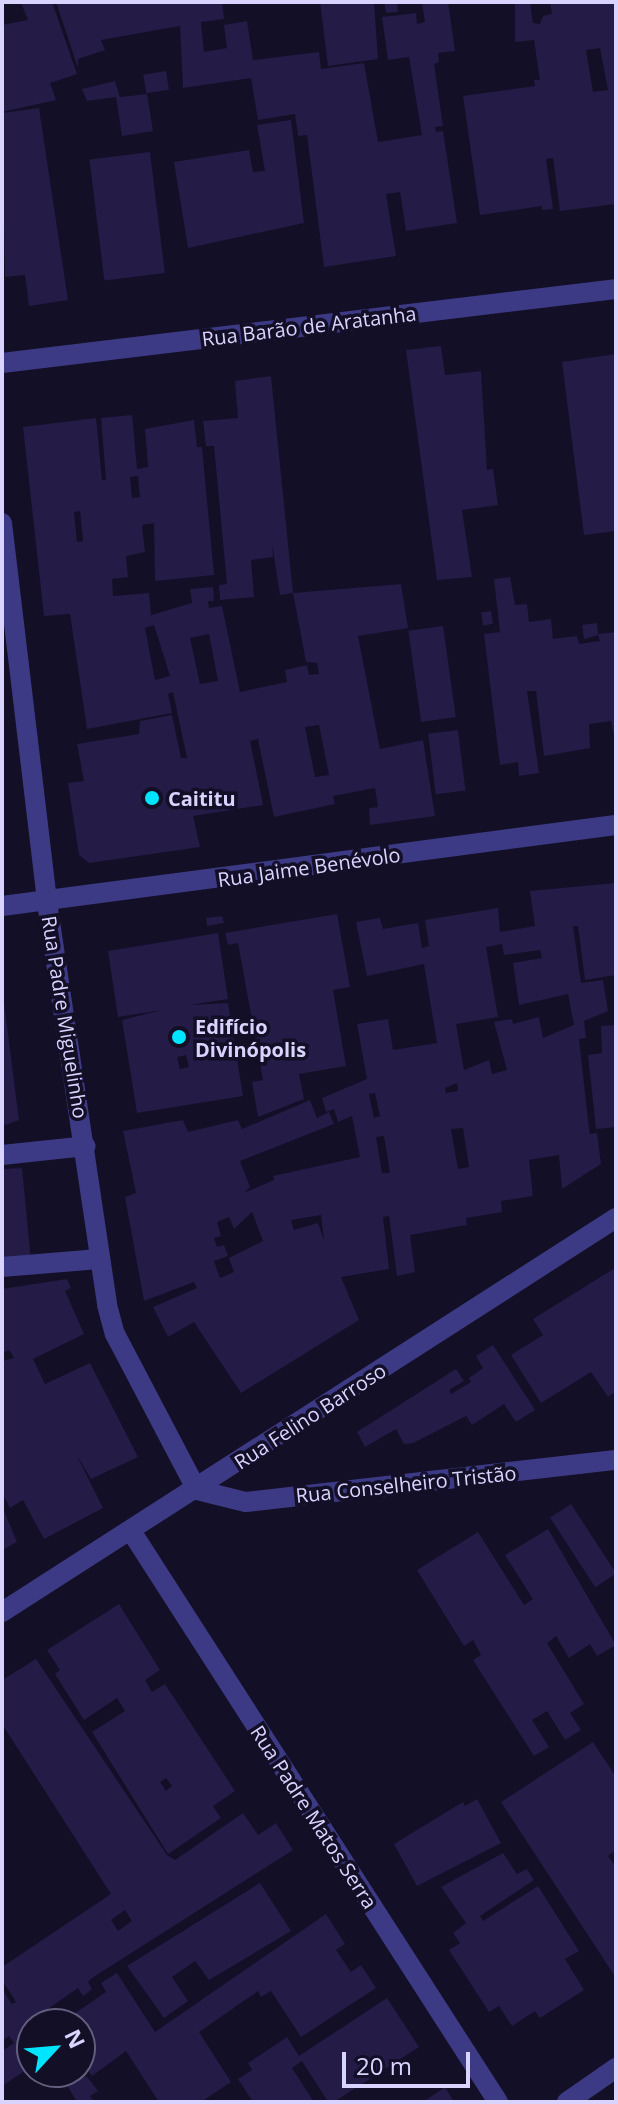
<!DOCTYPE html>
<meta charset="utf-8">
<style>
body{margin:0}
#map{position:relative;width:618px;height:2104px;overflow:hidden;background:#130f26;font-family:"Open Sans",sans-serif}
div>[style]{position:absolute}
.building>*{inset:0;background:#241b47;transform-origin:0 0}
.service>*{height:20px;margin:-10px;padding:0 10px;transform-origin:10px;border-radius:10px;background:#3d3a85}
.minor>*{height:20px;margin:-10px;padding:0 10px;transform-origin:10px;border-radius:10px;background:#3d3a85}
.tertiary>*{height:20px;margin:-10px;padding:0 10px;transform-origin:10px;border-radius:10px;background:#3d3a85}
.dots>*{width:22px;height:22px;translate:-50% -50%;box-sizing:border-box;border:4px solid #130f26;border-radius:50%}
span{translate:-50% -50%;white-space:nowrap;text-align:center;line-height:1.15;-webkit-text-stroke:7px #130f26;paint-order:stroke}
.street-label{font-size:20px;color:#d9d4ff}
.poi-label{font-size:20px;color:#d9d4ff;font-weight:700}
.left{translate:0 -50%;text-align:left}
.frame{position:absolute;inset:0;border:4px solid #d9d4ff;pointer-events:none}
.north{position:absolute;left:16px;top:2008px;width:80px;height:80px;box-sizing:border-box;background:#130f26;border:2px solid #625e7d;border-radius:50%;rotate:64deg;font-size:22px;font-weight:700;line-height:32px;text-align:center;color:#d9d4ff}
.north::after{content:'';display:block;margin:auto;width:28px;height:36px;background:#00e5ff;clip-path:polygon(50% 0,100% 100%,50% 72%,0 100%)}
.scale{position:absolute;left:342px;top:2052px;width:128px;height:36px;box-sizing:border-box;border:4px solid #d9d4ff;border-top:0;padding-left:10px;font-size:24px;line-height:28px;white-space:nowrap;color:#d9d4ff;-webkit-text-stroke:6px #130f26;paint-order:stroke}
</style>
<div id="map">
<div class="building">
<div style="clip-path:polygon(21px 2px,52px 2px,77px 74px,50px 83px,56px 100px,2px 112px,2px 25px,28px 20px)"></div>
<div style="clip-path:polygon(56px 2px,222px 2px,224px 19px,201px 22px,204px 52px,227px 48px,224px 25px,247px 21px,253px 60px,319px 52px,321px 69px,364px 63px,378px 142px,422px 135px,409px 57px,388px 60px,382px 17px,416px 13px,417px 24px,425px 22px,422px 2px,448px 2px,455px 51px,438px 53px,439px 62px,434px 64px,443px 126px,435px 127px,436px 132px,443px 131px,457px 223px,406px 231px,400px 192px,386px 194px,396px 256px,324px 267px,307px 135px,298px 136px,295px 114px,258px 120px,251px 78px,183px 88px,180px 26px,101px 40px,105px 50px,78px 59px,78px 68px)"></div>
<div style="clip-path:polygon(320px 2px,374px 2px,378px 59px,328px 66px)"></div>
<div style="clip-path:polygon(384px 2px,397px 2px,398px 12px,386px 13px)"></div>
<div style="clip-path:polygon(evenodd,515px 2px,530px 2px,533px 23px,540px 24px,543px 16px,552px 14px,550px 2px,616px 2px,616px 204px,560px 211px,553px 158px,546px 159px,553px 209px,542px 210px,542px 206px,480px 215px,463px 96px,535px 86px,534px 80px,540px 80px,534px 40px,515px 42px,515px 2px,600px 48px,608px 90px,593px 92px,586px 50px,600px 48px)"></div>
<div style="left:166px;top:71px;width:19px;height:23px;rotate:81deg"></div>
<div style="clip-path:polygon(115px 81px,120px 97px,147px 94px,153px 131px,122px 136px,116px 97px,87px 101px,82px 89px)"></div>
<div style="clip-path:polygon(39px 108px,68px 300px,29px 306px,25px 275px,5px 277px,2px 113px)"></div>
<div style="clip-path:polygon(291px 120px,304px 223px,188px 248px,174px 162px,249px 150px,253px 172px,265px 171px,257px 125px)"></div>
<div style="left:150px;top:152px;width:122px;height:61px;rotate:83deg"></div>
<div style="clip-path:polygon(441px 346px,445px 375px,481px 371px,487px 470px,493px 469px,498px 505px,462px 510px,472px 577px,437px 580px,406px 350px)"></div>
<div style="clip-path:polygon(616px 354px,616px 531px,584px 535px,562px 362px)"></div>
<div style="clip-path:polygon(271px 376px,293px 593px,280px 595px,272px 544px,273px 557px,251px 560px,254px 597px,220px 600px,219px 585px,227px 584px,214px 446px,206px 446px,203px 421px,238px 418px,235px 381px)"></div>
<div style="clip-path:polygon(evenodd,132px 415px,137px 469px,148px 467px,145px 429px,194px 420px,197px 447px,202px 447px,214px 575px,155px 581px,154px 523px,142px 525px,145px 552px,126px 556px,128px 577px,112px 579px,113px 596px,149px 593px,151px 615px,138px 619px,192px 603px,190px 589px,213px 587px,214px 601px,208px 601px,209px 608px,222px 606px,240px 692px,287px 682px,285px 670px,307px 665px,309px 675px,319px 674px,317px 663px,306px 662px,293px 593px,401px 584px,408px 628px,358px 636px,380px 749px,423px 740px,435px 816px,370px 825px,369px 808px,378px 807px,375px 788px,333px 796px,335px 804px,274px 817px,258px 739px,250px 741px,263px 805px,193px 816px,200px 847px,89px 863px,79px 855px,68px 783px,84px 781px,77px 744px,139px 734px,140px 721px,172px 715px,181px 758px,187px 758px,173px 692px,168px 694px,172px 713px,87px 729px,70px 614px,44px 616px,23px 427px,96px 418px,102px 480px,106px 480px,101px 418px,132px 415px,138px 476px,140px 497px,132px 498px,130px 477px,138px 476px,132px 415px,80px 511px,83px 541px,77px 542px,74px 512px,80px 511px,132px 415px,154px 625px,170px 676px,155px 680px,145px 628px,154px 625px,132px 415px,209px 634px,218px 681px,200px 684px,190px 638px,209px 634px,132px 415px,319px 725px,329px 775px,315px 777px,305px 727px,319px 725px)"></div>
<div style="clip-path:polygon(510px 577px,515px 605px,527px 604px,529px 622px,551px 619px,553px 639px,577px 636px,579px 644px,600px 641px,598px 635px,584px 639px,582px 625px,597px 623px,598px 634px,616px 632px,616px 745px,611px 721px,589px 724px,590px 748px,544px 756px,536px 691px,527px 691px,539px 773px,519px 776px,518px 762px,500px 765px,484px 634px,500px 632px,494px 579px)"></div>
<div style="left:491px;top:611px;width:13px;height:10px;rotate:81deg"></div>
<div style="left:443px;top:626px;width:92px;height:35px;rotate:82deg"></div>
<div style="left:458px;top:730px;width:61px;height:30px;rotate:83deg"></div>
<div style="clip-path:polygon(evenodd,616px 883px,616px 975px,585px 980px,578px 926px,573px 926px,581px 983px,603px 980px,608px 1011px,584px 1021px,586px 1038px,579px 1039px,589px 1129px,590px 1134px,597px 1133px,601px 1164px,562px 1189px,559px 1155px,529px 1160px,533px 1196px,501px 1201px,502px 1212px,466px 1218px,467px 1225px,410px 1235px,415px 1272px,397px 1276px,389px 1216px,383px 1217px,389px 1269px,341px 1277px,359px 1320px,241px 1393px,194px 1322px,168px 1337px,153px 1307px,197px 1288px,194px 1282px,144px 1301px,125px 1197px,136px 1193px,123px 1131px,183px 1120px,188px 1132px,238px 1120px,242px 1129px,310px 1100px,317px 1118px,329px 1112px,334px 1124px,240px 1161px,250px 1187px,244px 1193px,274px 1180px,273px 1176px,360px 1157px,352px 1116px,338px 1122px,334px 1109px,326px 1112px,322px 1098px,367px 1079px,357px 1024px,388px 1019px,393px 1050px,437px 1043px,424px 964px,367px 976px,356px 922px,380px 918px,383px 929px,418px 923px,422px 948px,429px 946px,425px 920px,498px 908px,500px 932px,535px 926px,530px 891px,616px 883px,502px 944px,504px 955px,540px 950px,542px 958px,513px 963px,519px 1005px,568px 994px,574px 1025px,543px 1038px,539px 1017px,513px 1024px,512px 1019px,494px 1022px,507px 1070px,492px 1074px,489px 1060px,464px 1070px,456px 1024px,498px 1017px,486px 947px,502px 944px,616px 883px,457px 1083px,458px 1091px,446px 1093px,445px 1088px,457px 1083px,616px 883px,375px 1093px,380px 1116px,374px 1118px,369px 1094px,375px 1093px,616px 883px,463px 1128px,469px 1167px,458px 1169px,451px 1129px,463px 1128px,616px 883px,384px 1136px,390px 1173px,382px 1173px,376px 1137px,384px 1136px,616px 883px,252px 1212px,263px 1241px,229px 1258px,234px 1272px,220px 1278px,214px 1261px,228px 1256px,224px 1245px,217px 1247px,214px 1238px,221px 1236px,217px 1222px,229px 1217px,234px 1229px,252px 1212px,616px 883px,321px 1215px,324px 1240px,318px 1223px,294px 1230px,291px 1220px,321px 1215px)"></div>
<div style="clip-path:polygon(337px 914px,350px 987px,333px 990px,346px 1066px,299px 1074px,304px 1099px,258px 1117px,252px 1082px,263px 1080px,238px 943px,228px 945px,225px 933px)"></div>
<div style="clip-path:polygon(222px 916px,224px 923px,207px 926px,206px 918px)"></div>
<div style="clip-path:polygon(evenodd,218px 933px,228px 999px,189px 1005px,228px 1003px,243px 1096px,137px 1113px,122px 1020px,162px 1010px,118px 1017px,108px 951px,218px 933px,186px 1055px,189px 1067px,180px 1069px,177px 1057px,186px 1055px)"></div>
<div style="clip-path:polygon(4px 1002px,19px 1120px,6px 1125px,2px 1122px)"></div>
<div style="clip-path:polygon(616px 1025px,616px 1127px,596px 1129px,588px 1055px,602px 1053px,601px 1026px)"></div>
<div style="clip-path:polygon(22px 1168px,31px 1261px,2px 1264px,2px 1169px)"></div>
<div style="clip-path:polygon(615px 1268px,616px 1391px,608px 1397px,591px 1372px,541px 1403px,511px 1355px,543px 1335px,533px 1319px)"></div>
<div style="clip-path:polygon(67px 1279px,71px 1288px,65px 1291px,84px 1334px,33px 1359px,45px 1384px,90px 1363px,138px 1457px,91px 1479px,76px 1454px,103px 1508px,44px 1539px,23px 1500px,10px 1508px,2px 1493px,2px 1361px,14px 1358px,9px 1350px,2px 1353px,2px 1289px)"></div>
<div style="clip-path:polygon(493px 1345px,535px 1410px,516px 1422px,504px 1404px,472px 1425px,466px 1416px,413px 1443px,404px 1444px,396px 1429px,365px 1447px,357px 1432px,456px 1369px,464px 1381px,449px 1390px,451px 1394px,471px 1382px,469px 1378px,483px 1368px,476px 1356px)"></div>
<div style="left:571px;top:1504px;width:83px;height:25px;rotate:57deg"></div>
<div style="clip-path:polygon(2px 1506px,17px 1542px,2px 1550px)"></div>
<div style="clip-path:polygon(548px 1529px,616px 1645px,597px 1656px,590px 1644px,569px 1658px,556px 1636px,547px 1643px,584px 1704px,570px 1713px,581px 1730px,565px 1740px,547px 1711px,532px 1720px,549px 1747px,534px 1756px,473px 1660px,481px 1655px,473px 1640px,464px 1646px,417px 1570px,478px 1532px,524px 1605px,533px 1599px,505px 1555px)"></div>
<div style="clip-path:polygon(evenodd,119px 1604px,160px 1670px,145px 1680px,152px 1692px,165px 1684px,235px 1791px,213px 1806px,221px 1818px,168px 1854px,92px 1732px,125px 1711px,117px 1698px,84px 1720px,55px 1674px,60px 1670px,47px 1650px,119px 1604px,166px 1778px,172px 1786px,166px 1791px,160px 1782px,166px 1778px)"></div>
<div style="clip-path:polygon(evenodd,36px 1659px,167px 1855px,175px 1860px,243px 1813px,258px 1835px,276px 1823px,293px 1850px,92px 1978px,88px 1982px,92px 1989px,83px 1996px,78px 1988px,29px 2022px,32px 2066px,2px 2086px,2px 2051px,14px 2043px,9px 2036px,2px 2041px,2px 1989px,12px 2004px,16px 2002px,2px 1980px,2px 1967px,111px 1894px,2px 1724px,2px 1680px,36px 1659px,125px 1910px,132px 1921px,118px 1931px,111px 1920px,125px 1910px)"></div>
<div style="clip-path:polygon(593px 1742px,616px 1777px,616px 1850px,608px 1856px,616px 1867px,616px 1978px,501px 1802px)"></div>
<div style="clip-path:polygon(477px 1799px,501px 1843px,417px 1886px,394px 1844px,463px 1802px,465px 1806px)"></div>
<div style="clip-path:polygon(503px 1853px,517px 1874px,527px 1869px,534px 1880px,480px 1916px,483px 1921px,538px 1886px,579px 1951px,565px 1959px,584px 1990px,540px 2018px,535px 2011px,512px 2026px,499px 2006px,489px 2012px,449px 1950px,460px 1943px,453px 1933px,466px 1923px,441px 1887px)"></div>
<div style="clip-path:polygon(260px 1883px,291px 1931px,209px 1980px,195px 1961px,172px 1977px,188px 2001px,164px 2018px,127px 1966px)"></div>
<div style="clip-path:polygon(326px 1914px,345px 1944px,336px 1950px,351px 1972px,361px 1965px,376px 1988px,301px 2037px,271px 1991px,261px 1997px,258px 1991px,199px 2032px,231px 2082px,201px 2102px,159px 2102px,126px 2051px,92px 2076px,80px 2061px,80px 2024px,55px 2024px,51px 2017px,65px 2008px,71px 2016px,106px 1992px,101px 1983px,117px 1973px,155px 2032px)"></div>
<div style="clip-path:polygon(387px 1998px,419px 2047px,334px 2102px,328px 2102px,302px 2061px,292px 2068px,314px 2102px,253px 2102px,238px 2079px,252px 2070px,248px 2063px,287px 2037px,299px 2056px)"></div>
<div style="clip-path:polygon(59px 2072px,79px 2072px,88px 2078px,98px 2091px,90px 2096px,94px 2102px,77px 2102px)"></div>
<div style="clip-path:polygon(445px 2087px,454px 2102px,423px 2102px)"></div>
</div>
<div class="service">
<div style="left:2px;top:1155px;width:84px;rotate:-6.1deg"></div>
<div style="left:2px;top:1267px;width:97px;rotate:-4.7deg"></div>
</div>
<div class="minor">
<div style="left:197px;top:1490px;width:50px;rotate:13.8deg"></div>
<div style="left:246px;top:1502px;width:372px;rotate:-6.5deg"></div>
<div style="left:2px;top:1612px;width:730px;rotate:-32.69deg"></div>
<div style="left:567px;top:2102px;width:60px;rotate:-34.8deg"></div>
</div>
<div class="tertiary">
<div style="left:2px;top:363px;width:618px;rotate:-6.87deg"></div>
<div style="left:2px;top:523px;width:382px;rotate:83.2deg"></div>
<div style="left:47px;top:902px;width:407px;rotate:81.5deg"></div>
<div style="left:107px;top:1305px;width:30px;rotate:75deg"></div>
<div style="left:115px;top:1334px;width:176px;rotate:62.3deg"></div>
<div style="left:2px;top:906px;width:619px;rotate:-7.52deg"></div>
<div style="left:131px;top:1531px;width:679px;rotate:57.27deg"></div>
</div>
<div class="dots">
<div style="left:152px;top:798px;background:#00e5ff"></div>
<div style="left:179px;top:1037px;background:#00e5ff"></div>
</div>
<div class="street-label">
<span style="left:309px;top:326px;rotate:-7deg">Rua Barão de Aratanha</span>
<span style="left:309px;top:867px;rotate:-8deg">Rua Jaime Benévolo</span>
<span style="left:65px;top:1017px;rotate:81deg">Rua Padre Miguelinho</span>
<span style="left:310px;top:1416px;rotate:-33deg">Rua Felino Barroso</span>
<span style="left:406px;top:1484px;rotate:-6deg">Rua Conselheiro Tristão</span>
<span style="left:314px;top:1817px;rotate:57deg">Rua Padre Matos Serra</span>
</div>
<div class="poi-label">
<span class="left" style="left:168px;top:798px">Caititu</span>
<span class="left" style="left:195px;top:1038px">Edifício<br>Divinópolis</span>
</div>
<div class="frame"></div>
<div class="north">N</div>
<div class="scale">20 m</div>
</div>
